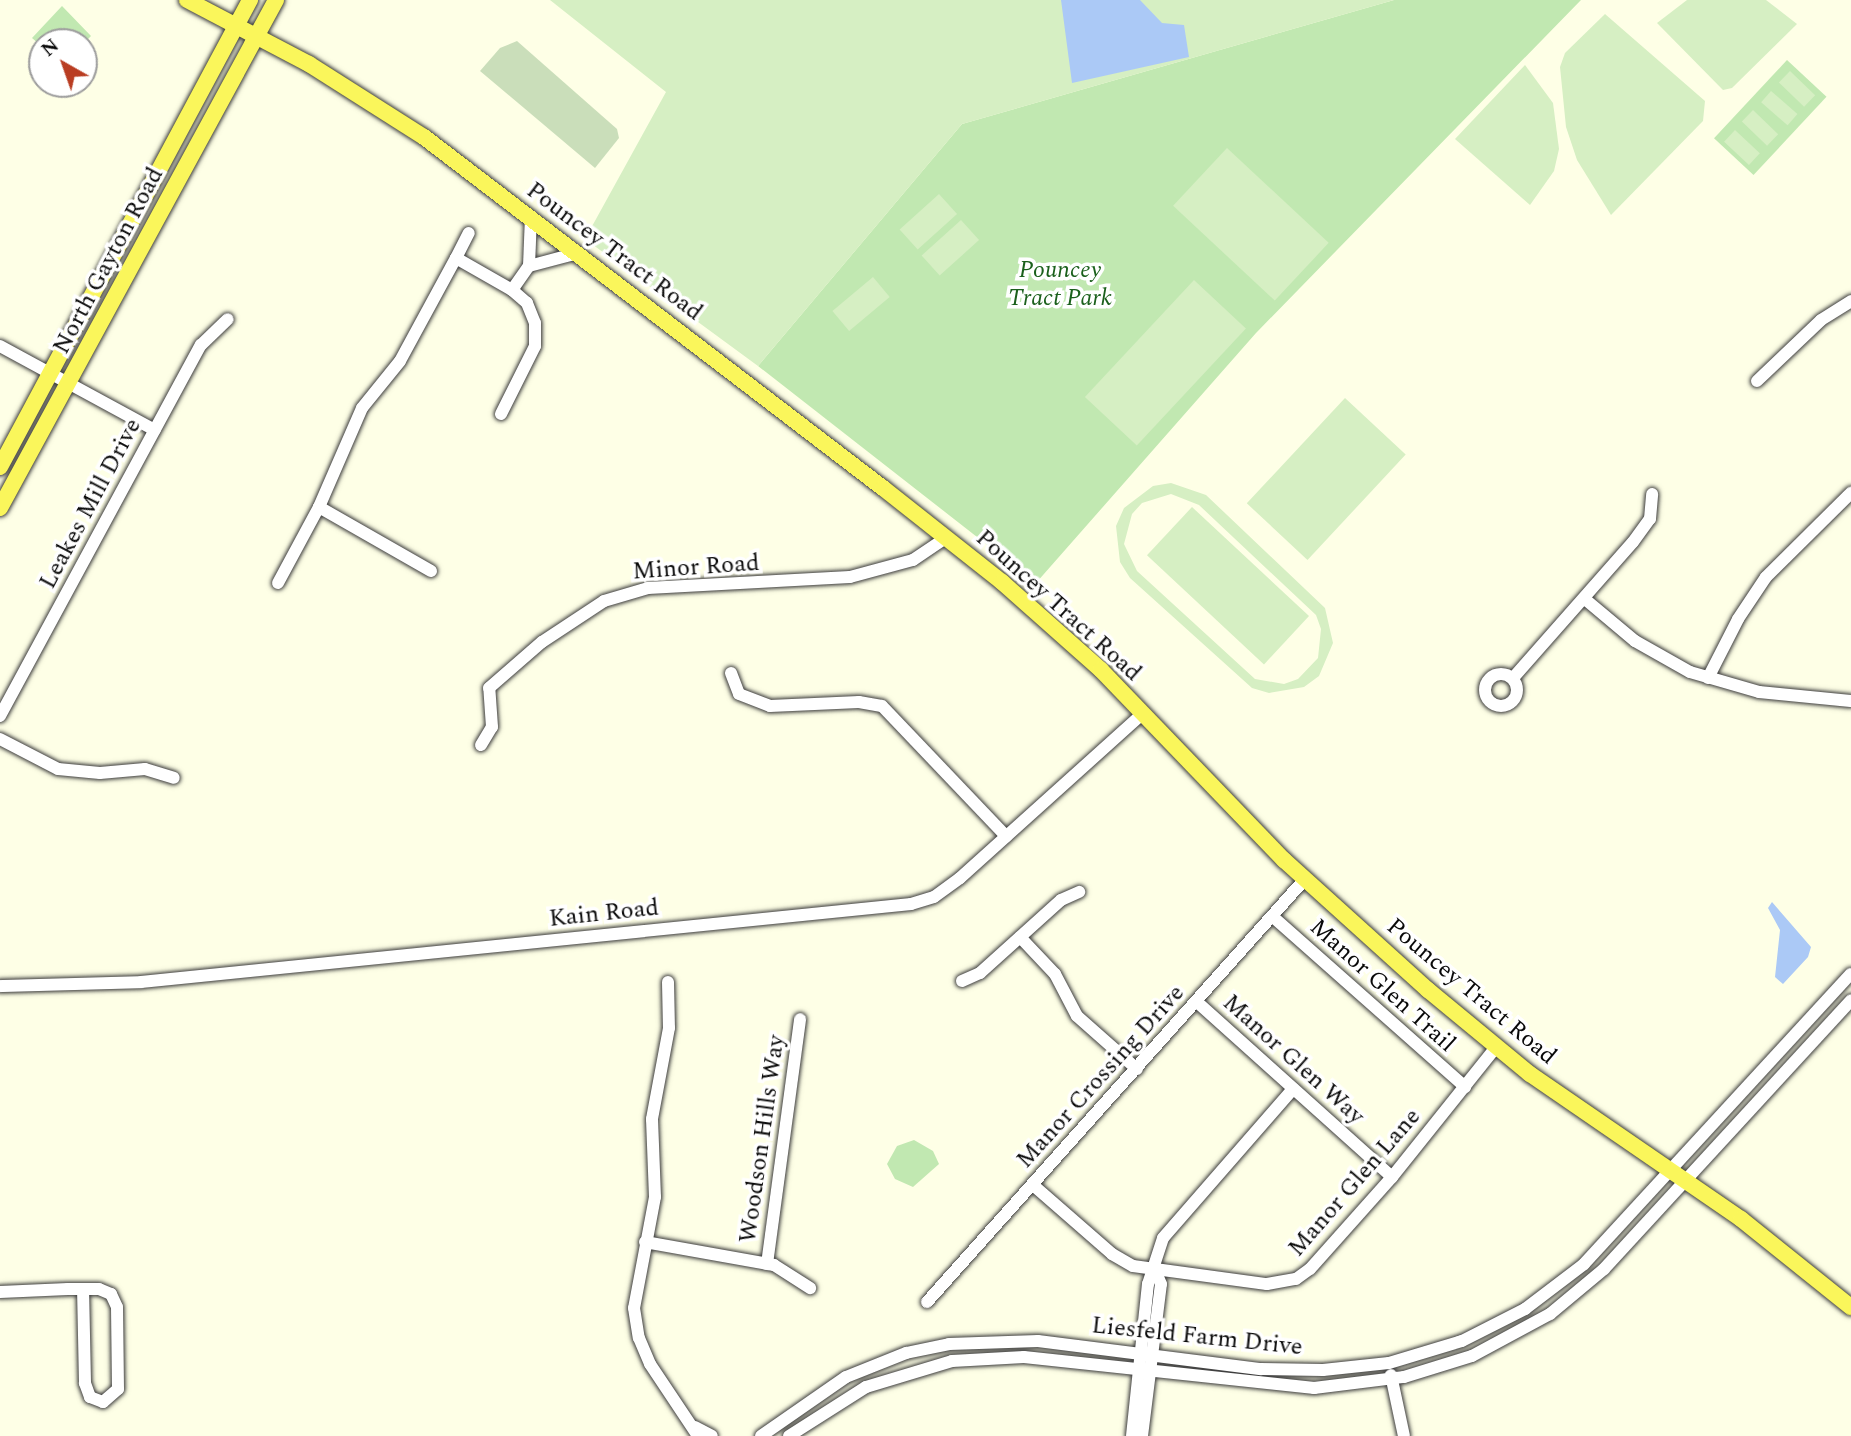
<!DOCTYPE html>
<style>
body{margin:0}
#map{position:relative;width:1851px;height:1436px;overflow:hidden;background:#feffe6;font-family:Spectral,serif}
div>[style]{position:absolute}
.green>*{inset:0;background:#c1e8b1;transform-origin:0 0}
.cemetery>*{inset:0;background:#cadeba}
.pitch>*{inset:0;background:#d6efc3;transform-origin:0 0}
.water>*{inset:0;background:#abc9f6}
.roads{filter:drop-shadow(0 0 2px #3c3c3c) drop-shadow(0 0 2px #3c3c3c)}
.minor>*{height:12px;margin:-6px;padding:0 6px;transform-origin:6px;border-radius:6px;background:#fff}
.minor>.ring{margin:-6px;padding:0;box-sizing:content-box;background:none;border:12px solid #fff;border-radius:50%}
.major>*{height:16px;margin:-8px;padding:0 8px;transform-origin:8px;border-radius:8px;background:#faf65b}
span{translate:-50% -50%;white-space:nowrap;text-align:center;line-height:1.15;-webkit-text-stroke:7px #fff;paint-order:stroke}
.street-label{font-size:24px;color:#090909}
.park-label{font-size:24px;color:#1b601c;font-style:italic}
.north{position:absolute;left:28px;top:28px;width:70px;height:70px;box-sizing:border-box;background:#fff;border:2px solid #9d9d9d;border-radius:50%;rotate:320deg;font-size:19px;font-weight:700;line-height:28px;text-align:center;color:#090909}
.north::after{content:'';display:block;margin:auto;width:24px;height:32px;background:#b93d22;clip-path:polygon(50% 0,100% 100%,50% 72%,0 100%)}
</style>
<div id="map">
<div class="green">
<div style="clip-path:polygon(1394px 0,1581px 0,1256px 333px,1036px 583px,758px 366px,962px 124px)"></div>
<div style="clip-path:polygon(62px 6px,91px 36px,84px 43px,77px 37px,69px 42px,59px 31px,39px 44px,32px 38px)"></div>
<div style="left:1787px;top:60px;width:54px;height:107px;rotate:43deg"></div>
<div style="clip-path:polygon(914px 1140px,933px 1151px,939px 1164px,913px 1187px,895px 1179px,887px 1164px,897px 1146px)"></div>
</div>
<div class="cemetery">
<div style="clip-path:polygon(517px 41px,617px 129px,619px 138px,595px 168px,480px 71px,500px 48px)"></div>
</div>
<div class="pitch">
<div style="clip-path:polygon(550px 0,1394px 0,962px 124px,758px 366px,585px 239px,666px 92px)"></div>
<div style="clip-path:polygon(1687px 0,1766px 0,1797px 24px,1732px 88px,1723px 90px,1657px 23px)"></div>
<div style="clip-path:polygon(1605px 14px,1705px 101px,1703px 121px,1611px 215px,1577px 160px,1566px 127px,1560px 67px,1565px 53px)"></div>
<div style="clip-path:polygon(1525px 65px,1553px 103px,1559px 149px,1554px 171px,1530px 205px,1455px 139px)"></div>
<div style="left:1790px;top:71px;width:35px;height:16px;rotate:44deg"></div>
<div style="left:1771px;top:91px;width:35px;height:15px;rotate:41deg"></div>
<div style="left:1753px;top:110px;width:35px;height:16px;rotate:44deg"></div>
<div style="left:1735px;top:130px;width:34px;height:16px;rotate:43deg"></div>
<div style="left:1227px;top:148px;width:139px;height:79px;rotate:43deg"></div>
<div style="left:939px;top:194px;width:27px;height:53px;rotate:48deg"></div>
<div style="left:961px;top:220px;width:27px;height:53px;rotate:48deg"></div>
<div style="left:873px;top:277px;width:26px;height:53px;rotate:50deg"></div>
<div style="left:1194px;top:280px;width:71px;height:160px;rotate:43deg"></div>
<div style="left:1345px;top:398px;width:83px;height:144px;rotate:43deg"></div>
<div style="clip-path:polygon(evenodd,1171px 483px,1206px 495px,1325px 608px,1333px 643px,1319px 676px,1304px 687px,1269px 693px,1252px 688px,1130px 578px,1120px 562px,1116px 526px,1124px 508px,1153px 486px,1171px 483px,1171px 494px,1199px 505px,1316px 615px,1321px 629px,1318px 658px,1298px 679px,1284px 684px,1255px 679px,1137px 571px,1124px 544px,1132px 514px,1142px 503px,1171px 494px)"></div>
<div style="left:1192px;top:507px;width:160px;height:66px;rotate:43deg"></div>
</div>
<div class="water">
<div style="clip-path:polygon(1061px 0,1140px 0,1162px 23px,1184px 25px,1189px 57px,1072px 83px)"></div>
<div style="clip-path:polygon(1772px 902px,1811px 947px,1808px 957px,1783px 984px,1775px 977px,1780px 930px,1768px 908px)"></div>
</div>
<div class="roads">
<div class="minor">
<div style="left:456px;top:258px;width:28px;rotate:-63deg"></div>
<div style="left:529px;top:266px;width:51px;rotate:-14.9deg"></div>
<div style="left:0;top:346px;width:176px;rotate:28.5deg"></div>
<div style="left:1757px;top:381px;width:88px;rotate:-43.6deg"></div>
<div style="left:1821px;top:320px;width:36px;rotate:-32deg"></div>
<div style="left:501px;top:414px;width:76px;rotate:-63.4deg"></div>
<div style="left:535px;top:346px;width:23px;rotate:-90deg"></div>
<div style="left:535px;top:323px;width:22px;rotate:-112deg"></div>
<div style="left:527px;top:303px;width:20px;rotate:-139deg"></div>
<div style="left:431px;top:571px;width:129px;rotate:-150.3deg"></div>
<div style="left:319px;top:507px;width:108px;rotate:-66.5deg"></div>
<div style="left:362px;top:408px;width:60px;rotate:-51deg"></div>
<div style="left:400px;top:361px;width:117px;rotate:-61.5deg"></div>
<div style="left:456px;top:258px;width:64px;rotate:29.7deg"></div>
<div style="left:512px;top:290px;width:29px;rotate:-55deg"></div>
<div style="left:529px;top:266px;width:49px;rotate:-87.7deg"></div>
<div style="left:278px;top:583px;width:86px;rotate:-61.7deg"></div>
<div style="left:1586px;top:600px;width:64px;rotate:39.9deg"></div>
<div style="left:1635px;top:641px;width:63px;rotate:29.4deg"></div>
<div style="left:1690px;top:672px;width:72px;rotate:16.2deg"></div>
<div style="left:1759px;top:692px;width:92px;rotate:5.6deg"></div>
<div style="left:731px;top:673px;width:22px;rotate:69deg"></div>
<div style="left:739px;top:694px;width:33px;rotate:21deg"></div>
<div style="left:770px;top:706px;width:89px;rotate:-2.6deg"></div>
<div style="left:859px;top:702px;width:23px;rotate:10deg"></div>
<div style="left:882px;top:706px;width:180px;rotate:46.4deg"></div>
<div class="ring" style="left:1485px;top:674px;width:20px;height:20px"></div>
<div style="left:1513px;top:678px;width:181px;rotate:-48.6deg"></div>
<div style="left:1633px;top:542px;width:29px;rotate:-54deg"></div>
<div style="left:1650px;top:519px;width:25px;rotate:-85deg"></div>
<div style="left:1708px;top:678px;width:66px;rotate:-63deg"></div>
<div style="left:1738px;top:619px;width:50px;rotate:-56.3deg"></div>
<div style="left:1766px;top:577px;width:120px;rotate:-44.7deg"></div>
<div style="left:0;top:716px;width:422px;rotate:-61.6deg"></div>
<div style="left:201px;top:345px;width:37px;rotate:-44deg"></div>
<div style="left:0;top:739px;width:65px;rotate:27.3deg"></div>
<div style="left:58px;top:769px;width:42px;rotate:5.4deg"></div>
<div style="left:100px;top:773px;width:45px;rotate:-5.1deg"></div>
<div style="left:145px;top:769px;width:30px;rotate:17deg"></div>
<div style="left:481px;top:745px;width:21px;rotate:-59deg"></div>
<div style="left:492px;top:727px;width:39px;rotate:-94deg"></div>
<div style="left:489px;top:688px;width:70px;rotate:-41deg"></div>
<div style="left:542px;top:642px;width:74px;rotate:-33.5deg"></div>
<div style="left:604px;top:601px;width:46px;rotate:-16.5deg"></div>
<div style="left:648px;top:588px;width:202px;rotate:-3.1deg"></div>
<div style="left:850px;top:577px;width:65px;rotate:-15.1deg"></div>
<div style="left:913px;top:560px;width:40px;rotate:-34deg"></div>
<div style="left:1272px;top:916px;width:258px;rotate:41.5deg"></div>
<div style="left:1020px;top:937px;width:51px;rotate:46.6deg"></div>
<div style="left:1055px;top:974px;width:47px;rotate:62.4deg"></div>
<div style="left:1077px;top:1016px;width:80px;rotate:41.5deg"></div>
<div style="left:962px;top:981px;width:20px;rotate:-24deg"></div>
<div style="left:980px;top:973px;width:109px;rotate:-42deg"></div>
<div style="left:1061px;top:900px;width:20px;rotate:-24deg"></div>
<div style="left:668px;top:982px;width:46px;rotate:88.8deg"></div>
<div style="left:669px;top:1028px;width:93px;rotate:100.6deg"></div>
<div style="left:652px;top:1119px;width:78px;rotate:87.8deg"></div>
<div style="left:655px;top:1197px;width:113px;rotate:100.7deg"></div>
<div style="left:634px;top:1308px;width:30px;rotate:81deg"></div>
<div style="left:639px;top:1338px;width:28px;rotate:67deg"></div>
<div style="left:650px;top:1364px;width:87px;rotate:56.3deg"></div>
<div style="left:0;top:986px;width:141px;rotate:-1.6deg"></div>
<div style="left:141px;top:982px;width:774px;rotate:-5.78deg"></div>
<div style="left:911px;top:904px;width:24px;rotate:-17deg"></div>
<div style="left:934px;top:897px;width:32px;rotate:-36deg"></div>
<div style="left:960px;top:878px;width:246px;rotate:-42deg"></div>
<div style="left:1197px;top:1002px;width:262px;rotate:41.9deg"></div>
<div style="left:1033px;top:1185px;width:105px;rotate:41.1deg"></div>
<div style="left:1112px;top:1254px;width:24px;rotate:30deg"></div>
<div style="left:1133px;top:1266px;width:135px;rotate:7.7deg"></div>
<div style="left:1267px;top:1284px;width:29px;rotate:-10deg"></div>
<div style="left:1296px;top:1279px;width:17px;rotate:-36deg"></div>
<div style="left:1310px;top:1269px;width:123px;rotate:-48.3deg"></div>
<div style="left:1392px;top:1177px;width:166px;rotate:-51.3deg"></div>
<div style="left:645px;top:1242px;width:131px;rotate:10.1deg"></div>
<div style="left:774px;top:1265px;width:43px;rotate:32.6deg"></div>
<div style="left:767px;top:1264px;width:247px;rotate:-82.3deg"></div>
<div style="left:0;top:1292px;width:68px;rotate:-2.5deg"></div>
<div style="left:68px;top:1289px;width:31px"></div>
<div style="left:99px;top:1289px;width:13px;rotate:23deg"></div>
<div style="left:111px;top:1294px;width:14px;rotate:65deg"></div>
<div style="left:117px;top:1307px;width:82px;rotate:89.3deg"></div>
<div style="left:118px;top:1389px;width:20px;rotate:139deg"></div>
<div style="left:103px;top:1402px;width:14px;rotate:-159deg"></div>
<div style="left:90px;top:1397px;width:15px;rotate:-110deg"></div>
<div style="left:85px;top:1383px;width:94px;rotate:-91.2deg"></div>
<div style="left:927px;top:1302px;width:567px;rotate:-48.22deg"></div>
<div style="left:1391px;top:1375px;width:62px;rotate:78deg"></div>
<div style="left:695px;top:1427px;width:19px;rotate:28deg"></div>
<div style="left:761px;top:1436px;width:103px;rotate:-34.8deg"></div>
<div style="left:846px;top:1377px;width:65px;rotate:-21.8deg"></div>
<div style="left:906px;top:1353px;width:44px;rotate:-11.8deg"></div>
<div style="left:949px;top:1344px;width:89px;rotate:-1.9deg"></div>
<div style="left:1038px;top:1341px;width:225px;rotate:7.2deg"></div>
<div style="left:1261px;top:1369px;width:62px;rotate:0.9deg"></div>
<div style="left:1323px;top:1370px;width:66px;rotate:-6.1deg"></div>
<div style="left:1389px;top:1363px;width:76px;rotate:-16.8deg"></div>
<div style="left:1462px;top:1341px;width:71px;rotate:-26.9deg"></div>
<div style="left:1525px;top:1309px;width:74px;rotate:-37.3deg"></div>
<div style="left:1584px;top:1264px;width:394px;rotate:-47.4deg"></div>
<div style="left:789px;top:1436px;width:91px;rotate:-32.5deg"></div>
<div style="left:866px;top:1387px;width:90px;rotate:-16.8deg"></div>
<div style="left:952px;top:1361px;width:72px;rotate:-3.2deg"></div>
<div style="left:1024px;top:1357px;width:292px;rotate:6.1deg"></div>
<div style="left:1314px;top:1388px;width:91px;rotate:-7deg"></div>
<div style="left:1404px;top:1377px;width:71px;rotate:-17.2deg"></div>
<div style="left:1472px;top:1356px;width:89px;rotate:-28.3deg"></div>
<div style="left:1550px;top:1314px;width:70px;rotate:-39.8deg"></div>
<div style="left:1604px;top:1269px;width:365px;rotate:-47.4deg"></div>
<div style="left:1132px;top:1436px;width:153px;rotate:-84deg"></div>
<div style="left:1148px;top:1284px;width:48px;rotate:-71.9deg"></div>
<div style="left:1163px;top:1238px;width:198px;rotate:-48.9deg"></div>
<div style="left:1142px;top:1436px;width:153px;rotate:-82.9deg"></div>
<div style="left:1161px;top:1284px;width:15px;rotate:-113deg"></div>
</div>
<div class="major">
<div style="left:187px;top:0;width:138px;rotate:27.7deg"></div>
<div style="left:309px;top:64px;width:136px;rotate:32.4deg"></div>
<div style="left:424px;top:137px;width:578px;rotate:37.41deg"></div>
<div style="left:883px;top:488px;width:152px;rotate:38.3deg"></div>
<div style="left:1002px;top:582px;width:132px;rotate:41.6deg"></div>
<div style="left:1101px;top:670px;width:264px;rotate:46.1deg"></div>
<div style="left:1284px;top:860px;width:194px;rotate:42.1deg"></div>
<div style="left:1428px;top:990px;width:132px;rotate:39.5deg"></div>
<div style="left:1530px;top:1074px;width:256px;rotate:34.5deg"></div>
<div style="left:1741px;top:1219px;width:141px;rotate:38.7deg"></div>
<div style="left:0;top:467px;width:530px;rotate:-61.84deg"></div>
<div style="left:0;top:508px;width:578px;rotate:-61.48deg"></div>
</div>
</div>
<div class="street-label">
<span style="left:614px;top:252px;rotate:37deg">Pouncey Tract Road</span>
<span style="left:109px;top:261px;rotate:-62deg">North Gayton Road</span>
<span style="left:91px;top:504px;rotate:-62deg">Leakes Mill Drive</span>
<span style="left:696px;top:568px;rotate:-4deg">Minor Road</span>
<span style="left:1058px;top:606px;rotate:42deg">Pouncey Tract Road</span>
<span style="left:604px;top:914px;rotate:-6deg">Kain Road</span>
<span style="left:1382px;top:986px;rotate:42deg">Manor Glen Trail</span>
<span style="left:1471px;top:992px;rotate:40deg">Pouncey Tract Road</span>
<span style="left:1293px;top:1060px;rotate:42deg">Manor Glen Way</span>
<span style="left:1101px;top:1077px;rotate:-48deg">Manor Crossing Drive</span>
<span style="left:763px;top:1139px;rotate:-82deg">Woodson Hills Way</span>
<span style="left:1355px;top:1183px;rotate:-49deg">Manor Glen Lane</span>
<span style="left:1197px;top:1337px;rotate:6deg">Liesfeld Farm Drive</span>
</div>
<div class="park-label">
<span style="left:1060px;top:285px">Pouncey<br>Tract Park</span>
</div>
<div class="north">N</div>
</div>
